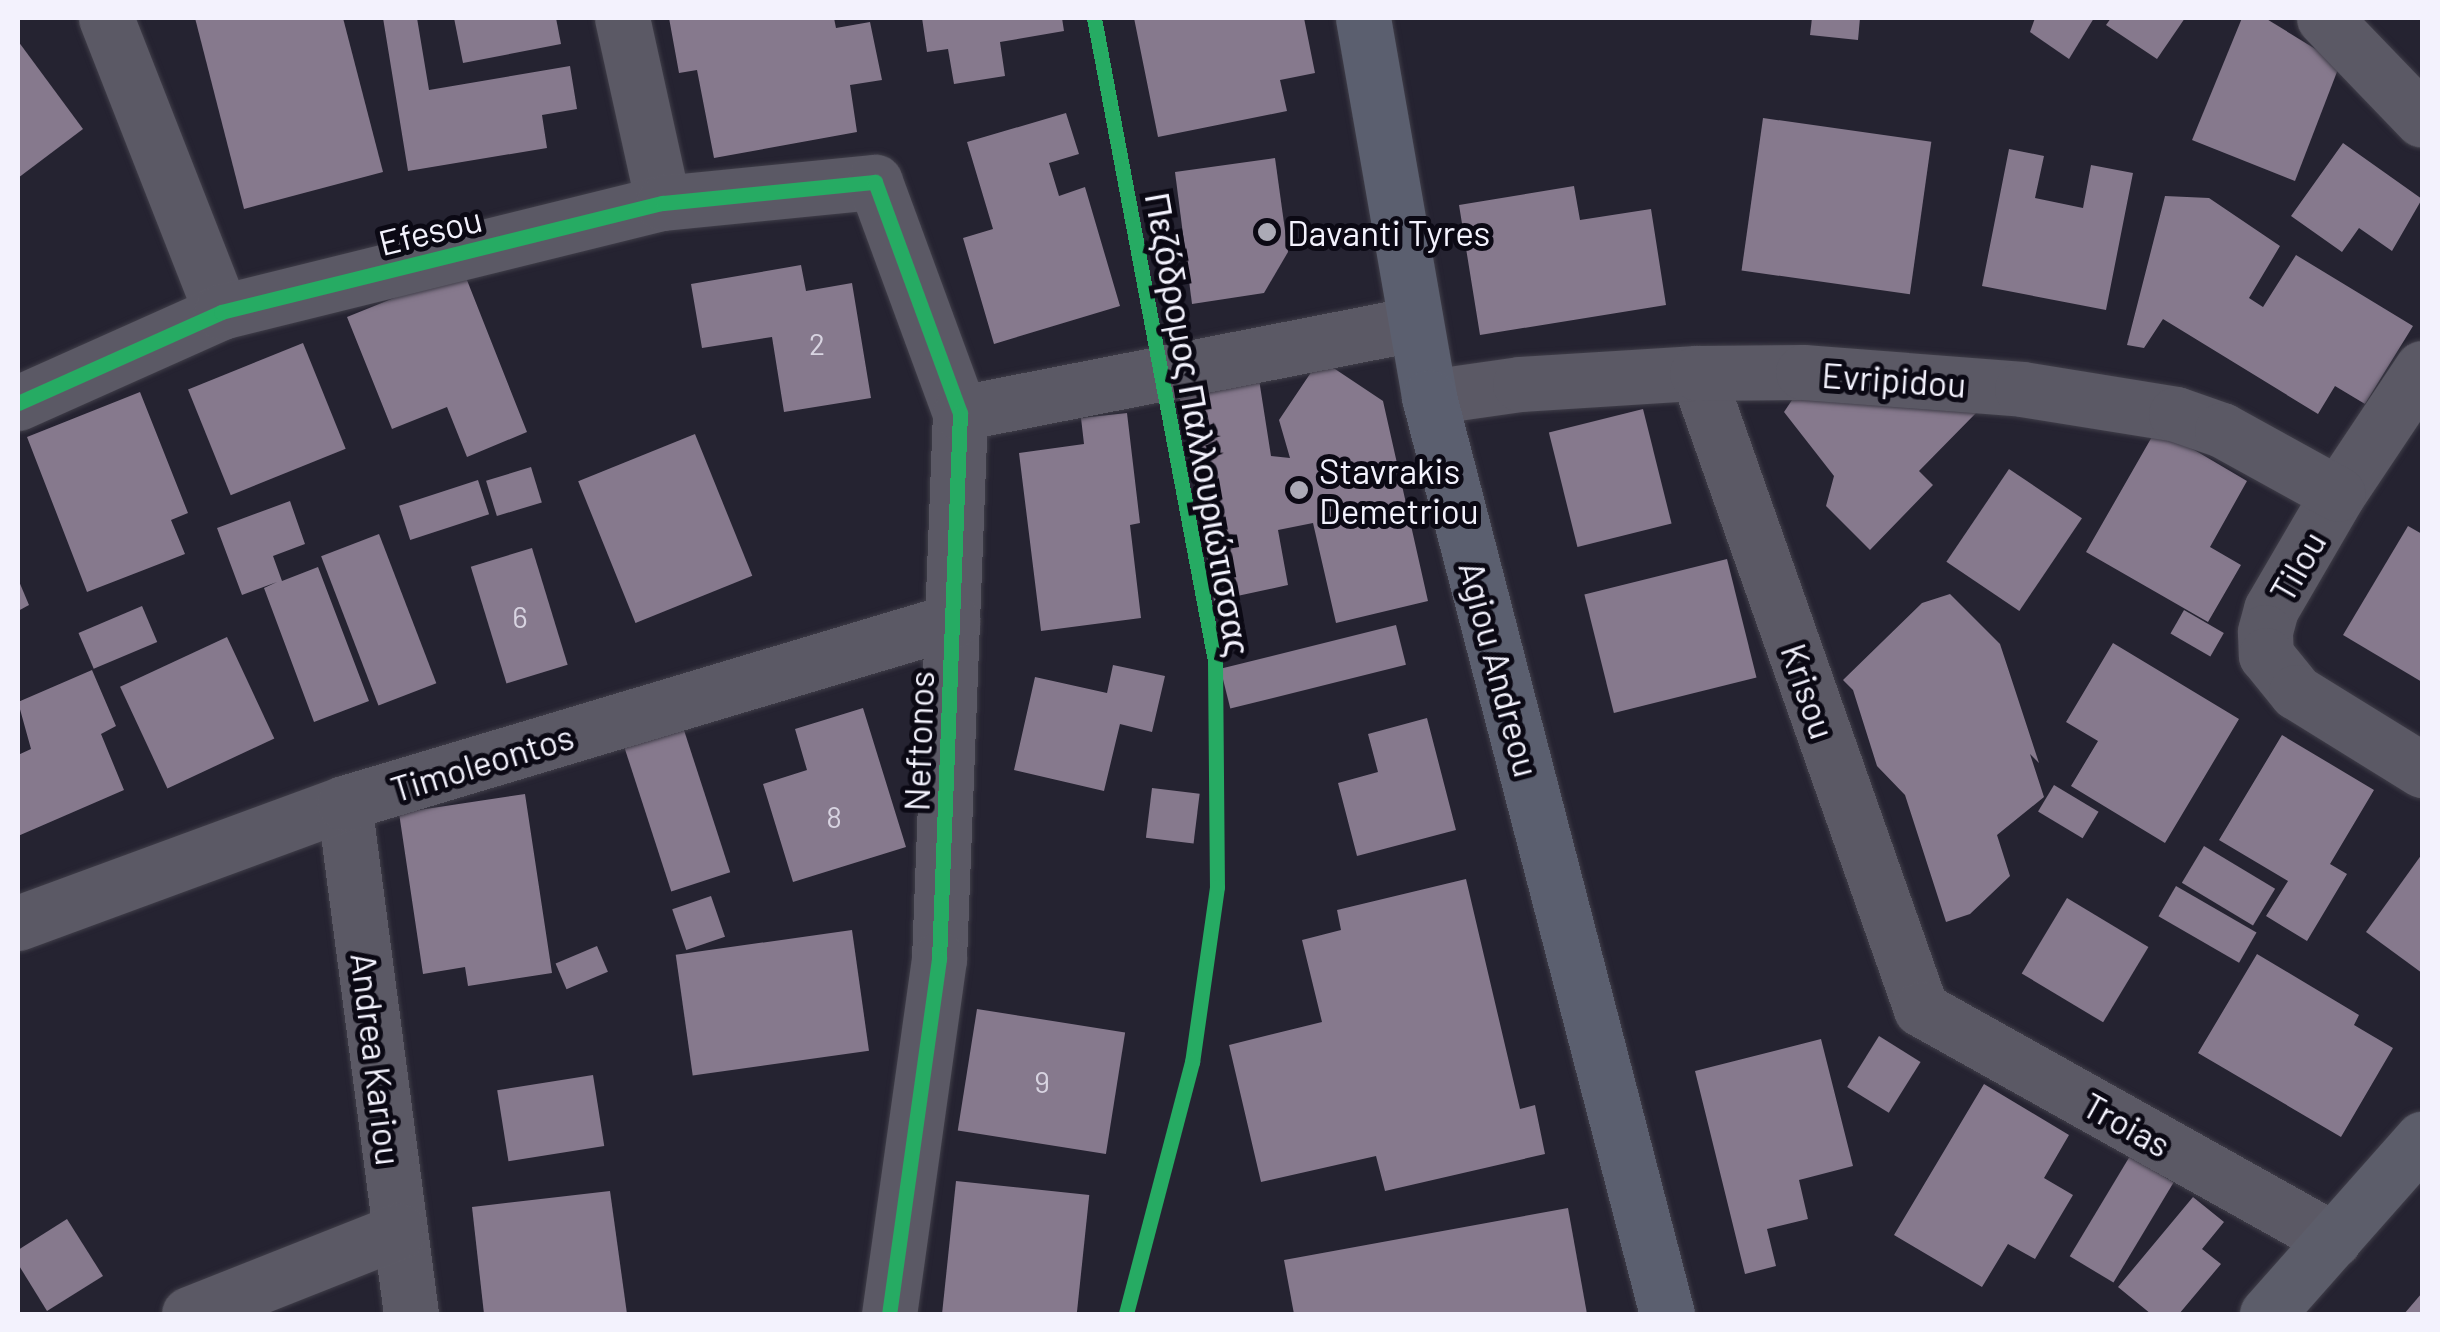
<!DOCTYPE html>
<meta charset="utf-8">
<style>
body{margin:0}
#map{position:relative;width:2440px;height:1332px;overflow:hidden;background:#252331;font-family:Barlow,sans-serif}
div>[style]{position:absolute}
.building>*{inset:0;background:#86798d;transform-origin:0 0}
.roads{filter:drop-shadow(0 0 2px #403e49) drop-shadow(0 0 2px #403e49)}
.street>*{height:55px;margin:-27.5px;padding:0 27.5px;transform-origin:27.5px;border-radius:27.5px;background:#5b5965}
.secondary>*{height:55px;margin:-27.5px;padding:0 27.5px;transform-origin:27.5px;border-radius:27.5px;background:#5c5d6a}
.primary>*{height:55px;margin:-27.5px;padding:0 27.5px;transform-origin:27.5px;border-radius:27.5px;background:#5b5f6f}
.cycleway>*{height:15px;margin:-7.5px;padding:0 7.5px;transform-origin:7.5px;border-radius:7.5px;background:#26ab63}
.dots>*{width:28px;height:28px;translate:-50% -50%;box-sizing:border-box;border:5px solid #0b0914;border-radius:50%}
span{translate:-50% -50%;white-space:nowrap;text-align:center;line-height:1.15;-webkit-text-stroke:10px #0b0914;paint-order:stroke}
.number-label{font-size:30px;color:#d8d4e1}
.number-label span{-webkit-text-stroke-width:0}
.street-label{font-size:35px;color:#f3f2fd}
.poi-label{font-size:35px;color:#f3f2fd}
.left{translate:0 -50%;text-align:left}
.frame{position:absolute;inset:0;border:20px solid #f3f2fd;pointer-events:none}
</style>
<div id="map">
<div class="building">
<div style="clip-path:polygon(195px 18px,343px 18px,383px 172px,244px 209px)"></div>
<div style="clip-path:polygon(383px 18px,417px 18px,429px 90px,570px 66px,577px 109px,542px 115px,547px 148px,408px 171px)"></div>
<div style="clip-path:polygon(454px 18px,556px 18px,561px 44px,463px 63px)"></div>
<div style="clip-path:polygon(669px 18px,834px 18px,836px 28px,870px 22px,882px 80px,850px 85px,857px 132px,714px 158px,697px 70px,679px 73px)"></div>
<div style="clip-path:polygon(922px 18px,1062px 18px,1064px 31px,1000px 42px,1005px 76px,954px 84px,948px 49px,927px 52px)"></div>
<div style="clip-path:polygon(1134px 18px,1304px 18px,1315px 73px,1280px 80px,1287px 111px,1158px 137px)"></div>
<div style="clip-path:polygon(1812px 18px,1860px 18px,1858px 40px,1810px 35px)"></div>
<div style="clip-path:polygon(2035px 18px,2094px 18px,2069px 59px,2030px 32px)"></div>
<div style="clip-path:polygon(2111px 18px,2185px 18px,2157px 59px,2106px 25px)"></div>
<div style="clip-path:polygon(2242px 18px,2265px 18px,2340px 64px,2295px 181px,2192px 140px)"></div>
<div style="clip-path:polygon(18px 41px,83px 129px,18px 178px)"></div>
<div style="clip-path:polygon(1066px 113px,1079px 154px,1049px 163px,1059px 196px,1085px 187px,1120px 306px,994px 344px,963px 238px,993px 229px,967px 142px)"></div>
<div style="left:1763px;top:118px;width:170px;height:154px;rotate:8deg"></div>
<div style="clip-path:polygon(2343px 143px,2422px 199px,2392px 251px,2359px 228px,2342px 252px,2291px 216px)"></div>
<div style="clip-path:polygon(2009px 149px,2044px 156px,2035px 198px,2083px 208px,2091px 165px,2133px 173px,2106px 310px,1982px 286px)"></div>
<div style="clip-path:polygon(1275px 158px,1288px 252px,1264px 293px,1192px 304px,1175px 172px)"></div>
<div style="clip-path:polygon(1574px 186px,1580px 220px,1651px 209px,1666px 305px,1480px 335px,1459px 205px)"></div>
<div style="clip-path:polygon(2165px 196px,2209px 198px,2280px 246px,2249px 298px,2263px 307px,2296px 255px,2413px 326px,2365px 404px,2335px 386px,2318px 414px,2163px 319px,2144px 348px,2127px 345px)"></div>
<div style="clip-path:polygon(801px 265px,806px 291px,852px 283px,871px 398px,784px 412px,772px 337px,702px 348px,691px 284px)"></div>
<div style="clip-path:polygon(463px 270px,527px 432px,467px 457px,447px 407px,392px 429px,347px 317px)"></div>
<div style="left:303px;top:343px;width:114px;height:124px;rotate:68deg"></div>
<div style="clip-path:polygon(1320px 359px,1383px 401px,1428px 601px,1336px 623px,1313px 523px,1278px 530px,1288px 585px,1214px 601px,1178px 387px,1258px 373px,1271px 456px,1290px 458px,1279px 420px)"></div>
<div style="clip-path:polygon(1802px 385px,1944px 392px,1976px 413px,1919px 471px,1933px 485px,1870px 550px,1826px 506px,1834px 476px,1784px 412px)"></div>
<div style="clip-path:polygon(140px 392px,188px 513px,171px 520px,185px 554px,87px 592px,27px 437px)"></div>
<div style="left:1643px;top:409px;width:118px;height:97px;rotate:76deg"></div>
<div style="clip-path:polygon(1127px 413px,1140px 523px,1130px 525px,1141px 618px,1041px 631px,1019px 453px,1084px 444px,1081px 418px)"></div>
<div style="clip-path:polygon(2157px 428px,2247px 481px,2210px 547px,2241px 565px,2208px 622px,2086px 552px)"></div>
<div style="left:695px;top:434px;width:153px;height:126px;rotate:68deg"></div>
<div style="left:531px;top:467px;width:37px;height:47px;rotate:73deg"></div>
<div style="left:2009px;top:469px;width:88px;height:112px;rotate:34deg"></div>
<div style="left:478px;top:480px;width:36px;height:83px;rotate:72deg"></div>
<div style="clip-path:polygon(290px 501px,305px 544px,273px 556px,282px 581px,318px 567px,369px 701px,314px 722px,264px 588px,277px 582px,242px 595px,217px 528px)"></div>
<div style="clip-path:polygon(2408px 526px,2422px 534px,2422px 682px,2343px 635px)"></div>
<div style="left:379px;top:534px;width:160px;height:62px;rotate:69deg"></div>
<div style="left:532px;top:548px;width:122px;height:64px;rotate:73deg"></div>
<div style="left:1727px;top:559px;width:122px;height:147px;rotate:76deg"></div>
<div style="clip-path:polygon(18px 579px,29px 605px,18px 611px)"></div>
<div style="clip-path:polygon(1950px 594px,2000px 644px,2039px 763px,2030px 754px,2044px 797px,1997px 835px,2010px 876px,1970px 914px,1946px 922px,1905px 795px,1877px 766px,1853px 690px,1843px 680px,1922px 603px)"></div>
<div style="left:142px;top:606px;width:39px;height:69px;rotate:67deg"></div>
<div style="left:2184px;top:610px;width:46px;height:27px;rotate:30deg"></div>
<div style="left:1396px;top:625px;width:41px;height:181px;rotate:76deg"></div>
<div style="left:227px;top:637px;width:112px;height:118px;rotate:65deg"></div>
<div style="clip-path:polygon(2113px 643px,2239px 719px,2165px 843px,2071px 786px,2098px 741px,2066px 722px)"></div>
<div style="clip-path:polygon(1113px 665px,1165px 676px,1152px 732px,1120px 724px,1104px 791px,1014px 770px,1035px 677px,1107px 693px)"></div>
<div style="clip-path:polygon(92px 670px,116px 726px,101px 734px,124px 790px,18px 836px,18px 755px,31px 749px,18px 702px)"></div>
<div style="clip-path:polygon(863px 708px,906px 847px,793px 882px,763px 784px,807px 770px,795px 729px)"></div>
<div style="clip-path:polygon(1427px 718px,1456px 830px,1357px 856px,1338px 783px,1378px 772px,1368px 734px)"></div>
<div style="left:682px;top:724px;width:156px;height:62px;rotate:72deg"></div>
<div style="clip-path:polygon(2282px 735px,2374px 790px,2330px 864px,2347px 874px,2307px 941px,2266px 916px,2288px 881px,2219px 840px)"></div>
<div style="left:2054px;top:785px;width:52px;height:31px;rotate:31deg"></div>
<div style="left:1152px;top:788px;width:48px;height:50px;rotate:7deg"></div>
<div style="clip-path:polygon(525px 794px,552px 973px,468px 986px,465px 967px,423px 974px,399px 813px)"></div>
<div style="left:2204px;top:846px;width:83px;height:43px;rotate:31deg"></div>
<div style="clip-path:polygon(2422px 854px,2422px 973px,2366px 932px)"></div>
<div style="clip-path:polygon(1466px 879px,1520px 1109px,1535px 1105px,1545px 1154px,1385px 1191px,1376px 1156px,1261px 1182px,1229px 1045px,1322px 1022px,1302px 940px,1341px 930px,1337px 910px)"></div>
<div style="left:2176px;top:886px;width:93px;height:35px;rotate:30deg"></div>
<div style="left:711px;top:896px;width:43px;height:41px;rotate:71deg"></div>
<div style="left:2067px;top:898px;width:95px;height:88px;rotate:31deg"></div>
<div style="left:852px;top:930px;width:122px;height:178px;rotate:82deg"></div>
<div style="left:597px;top:946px;width:28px;height:45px;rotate:67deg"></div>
<div style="clip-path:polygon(2257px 954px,2359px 1015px,2354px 1025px,2393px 1048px,2341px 1137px,2198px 1053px)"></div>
<div style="left:977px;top:1009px;width:150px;height:123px;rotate:9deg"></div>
<div style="left:1879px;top:1036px;width:49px;height:60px;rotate:32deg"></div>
<div style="clip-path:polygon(1821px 1039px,1853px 1166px,1799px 1180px,1808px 1219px,1767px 1229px,1776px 1266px,1745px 1274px,1695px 1071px)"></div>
<div style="left:593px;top:1075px;width:72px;height:97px;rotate:81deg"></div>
<div style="clip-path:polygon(1984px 1084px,2069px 1135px,2044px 1178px,2073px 1195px,2035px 1259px,2008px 1244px,1982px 1287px,1894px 1235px)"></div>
<div style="left:2130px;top:1156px;width:51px;height:117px;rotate:31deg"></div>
<div style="left:956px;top:1181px;width:134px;height:134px;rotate:6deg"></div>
<div style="clip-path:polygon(610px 1191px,627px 1314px,484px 1314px,472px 1207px)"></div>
<div style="clip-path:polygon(2193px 1197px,2224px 1222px,2202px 1249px,2221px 1264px,2179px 1314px,2151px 1314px,2118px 1287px)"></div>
<div style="clip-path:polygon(1568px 1208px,1587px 1314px,1294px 1314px,1284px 1260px)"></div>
<div style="clip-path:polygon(67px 1219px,103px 1276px,47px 1311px,18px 1264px,18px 1250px)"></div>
<div style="clip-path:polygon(2422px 1293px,2422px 1314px,2404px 1314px)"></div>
</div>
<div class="roads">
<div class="street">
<div style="left:106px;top:18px;width:316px;rotate:68.6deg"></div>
<div style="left:622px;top:18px;width:189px;rotate:77.5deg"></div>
<div style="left:2324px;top:18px;width:141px;rotate:46.1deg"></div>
<div style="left:2422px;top:368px;width:151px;rotate:123.7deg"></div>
<div style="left:2338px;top:494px;width:133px;rotate:120.2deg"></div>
<div style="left:2271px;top:609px;width:24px;rotate:105deg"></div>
<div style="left:2265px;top:632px;width:23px;rotate:88deg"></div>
<div style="left:2266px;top:655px;width:48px;rotate:51deg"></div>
<div style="left:2296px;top:692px;width:148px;rotate:31.8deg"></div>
<div style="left:1697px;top:373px;width:674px;rotate:70.6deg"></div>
<div style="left:1921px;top:1009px;width:473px;rotate:29.2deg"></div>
<div style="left:1429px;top:397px;width:92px;rotate:-8.1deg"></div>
<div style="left:1520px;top:384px;width:177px;rotate:-3.6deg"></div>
<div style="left:1697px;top:373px;width:106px;rotate:-0.5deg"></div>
<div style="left:1803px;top:372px;width:220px;rotate:4.4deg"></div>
<div style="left:2022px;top:389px;width:156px;rotate:9.2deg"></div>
<div style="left:2176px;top:414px;width:49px;rotate:19.2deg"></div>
<div style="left:2222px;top:430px;width:132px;rotate:28.9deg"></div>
<div style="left:18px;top:403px;width:222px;rotate:-24.1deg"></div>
<div style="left:221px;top:312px;width:455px;rotate:-13.9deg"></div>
<div style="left:663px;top:203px;width:213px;rotate:-5.7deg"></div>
<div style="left:875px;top:182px;width:246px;rotate:69.8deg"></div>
<div style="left:960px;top:413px;width:546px;rotate:92.2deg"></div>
<div style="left:939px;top:959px;width:359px;rotate:98deg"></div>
<div style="left:960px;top:413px;width:461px;rotate:-11.1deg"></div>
<div style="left:344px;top:803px;width:515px;rotate:82.53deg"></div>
<div style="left:18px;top:923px;width:347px;rotate:-20.2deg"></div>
<div style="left:344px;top:803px;width:635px;rotate:-16.66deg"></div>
<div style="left:189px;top:1314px;width:226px;rotate:-21.6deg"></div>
</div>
<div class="secondary">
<div style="left:2267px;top:1314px;width:234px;rotate:-48.5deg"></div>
</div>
<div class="primary">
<div style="left:1363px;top:18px;width:385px;rotate:80.1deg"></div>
<div style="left:1429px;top:397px;width:947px;rotate:75.45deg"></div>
</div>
</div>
<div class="cycleway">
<div style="left:1094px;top:18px;width:654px;rotate:79.34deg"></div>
<div style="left:1215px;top:661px;width:226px;rotate:89.5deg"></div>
<div style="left:1217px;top:887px;width:177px;rotate:98.1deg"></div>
<div style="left:1192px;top:1062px;width:260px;rotate:104.7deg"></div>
<div style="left:18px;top:403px;width:222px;rotate:-24.1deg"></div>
<div style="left:221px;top:312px;width:455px;rotate:-13.9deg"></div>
<div style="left:663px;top:203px;width:213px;rotate:-5.7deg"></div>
<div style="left:875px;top:182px;width:246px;rotate:69.8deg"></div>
<div style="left:960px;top:413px;width:546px;rotate:92.2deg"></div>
<div style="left:939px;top:959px;width:359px;rotate:98deg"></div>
</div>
<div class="dots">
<div style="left:1267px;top:232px;background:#abaab6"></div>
<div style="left:1299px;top:490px;background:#abaab6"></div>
</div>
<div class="number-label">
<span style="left:817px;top:343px">2</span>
<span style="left:520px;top:616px">6</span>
<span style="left:834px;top:816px">8</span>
<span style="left:1042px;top:1081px">9</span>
</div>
<div class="street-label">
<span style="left:430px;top:230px;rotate:-14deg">Efesou</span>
<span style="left:1894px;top:379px;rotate:4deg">Evripidou</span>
<span style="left:1199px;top:424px;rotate:80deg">Πεζόδρομος Παλλουριώτισσας</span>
<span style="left:2297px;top:566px;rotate:-60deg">Tilou</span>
<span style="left:1500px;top:669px;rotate:75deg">Agiou Andreou</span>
<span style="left:1809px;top:691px;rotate:71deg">Krisou</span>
<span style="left:918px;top:741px;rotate:-88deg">Neftonos</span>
<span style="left:482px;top:762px;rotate:-17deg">Timoleontos</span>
<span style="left:377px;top:1059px;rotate:83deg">Andrea Kariou</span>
<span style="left:2127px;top:1124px;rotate:29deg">Troias</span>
</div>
<div class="poi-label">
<span class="left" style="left:1287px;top:232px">Davanti Tyres</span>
<span class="left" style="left:1319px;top:490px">Stavrakis<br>Demetriou</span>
</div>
<div class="frame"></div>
</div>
